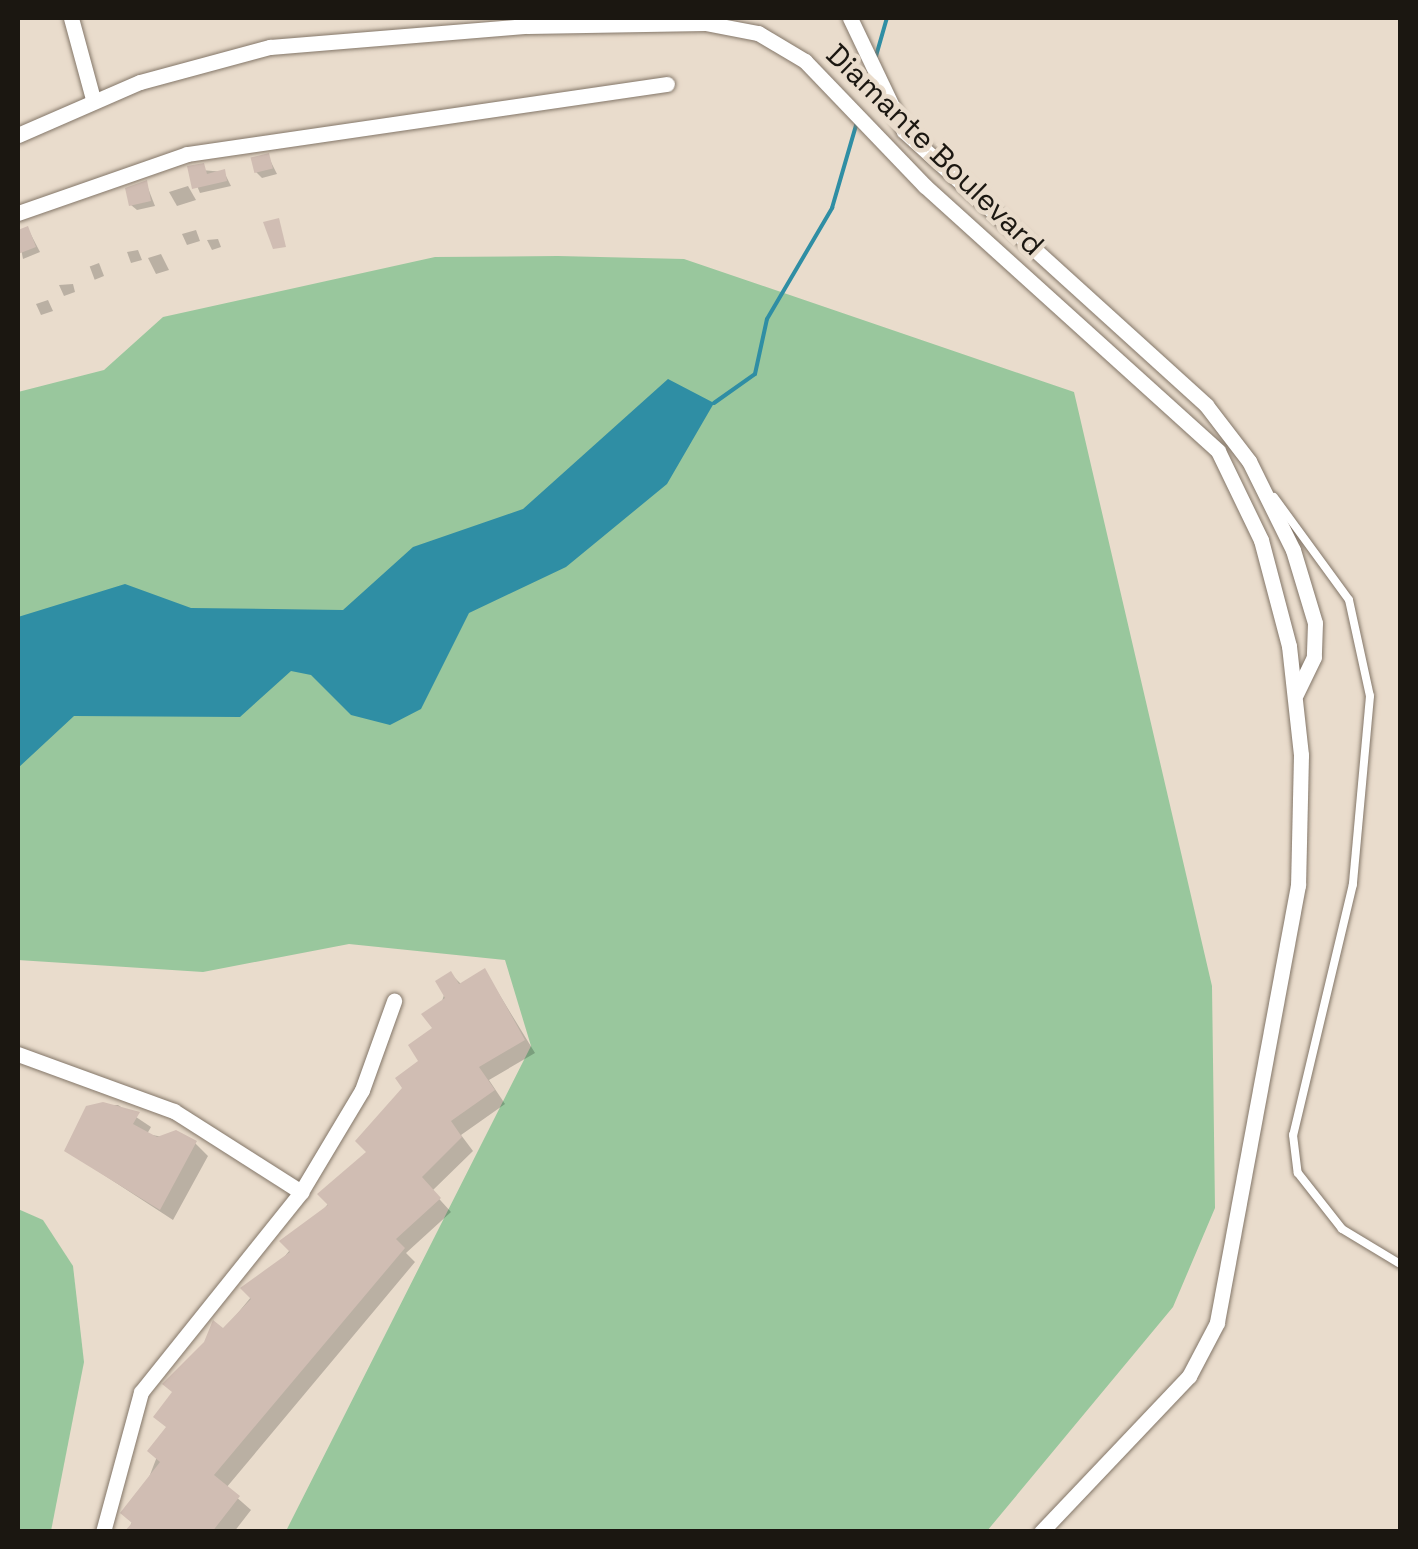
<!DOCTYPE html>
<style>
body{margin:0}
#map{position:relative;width:1418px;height:1549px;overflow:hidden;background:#e9dccc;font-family:"Space Grotesk",sans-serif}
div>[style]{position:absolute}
.green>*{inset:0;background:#99c79d}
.water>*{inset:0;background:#2f8ea4}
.shadow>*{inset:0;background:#0003;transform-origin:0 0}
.stream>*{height:4px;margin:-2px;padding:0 2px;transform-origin:2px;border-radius:2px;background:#2f8ea4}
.building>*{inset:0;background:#d0bdb3;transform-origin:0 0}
.roads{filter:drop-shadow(0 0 2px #837668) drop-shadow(0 0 2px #837668)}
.service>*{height:8px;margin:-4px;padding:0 4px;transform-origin:4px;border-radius:4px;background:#fff}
.minor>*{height:15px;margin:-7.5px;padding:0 7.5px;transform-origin:7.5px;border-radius:7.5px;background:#fff}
span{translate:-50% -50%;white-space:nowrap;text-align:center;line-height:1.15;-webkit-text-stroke:9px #e9dccc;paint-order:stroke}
.street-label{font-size:30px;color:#1b1711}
.frame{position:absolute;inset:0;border:20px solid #1b1711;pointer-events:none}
</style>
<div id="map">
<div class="green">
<div style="clip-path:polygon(558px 256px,684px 259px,1074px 392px,1212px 986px,1215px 1208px,1173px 1307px,987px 1531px,286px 1531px,531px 1046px,505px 960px,349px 944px,203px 972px,18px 960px,18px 392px,104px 370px,163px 317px,435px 257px)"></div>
<div style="clip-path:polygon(18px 1209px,43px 1220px,73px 1266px,84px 1362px,51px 1531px,18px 1531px)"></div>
</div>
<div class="water">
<div style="clip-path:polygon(668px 379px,714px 403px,667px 484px,566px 567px,469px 613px,421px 709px,390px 725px,351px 715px,311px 675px,291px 671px,240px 717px,74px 716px,18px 768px,18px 617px,125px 584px,191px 608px,343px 610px,413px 547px,523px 509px)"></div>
</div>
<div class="shadow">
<div style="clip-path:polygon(268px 156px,277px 174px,262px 178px,256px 172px)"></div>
<div style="clip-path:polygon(190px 169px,224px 172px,231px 186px,200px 193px)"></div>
<div style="clip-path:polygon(146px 183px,155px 206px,137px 210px,131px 205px)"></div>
<div style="clip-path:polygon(188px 186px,196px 200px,177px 206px,169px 192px)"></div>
<div style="clip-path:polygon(28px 229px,40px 252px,23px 259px,18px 233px)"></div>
<div style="clip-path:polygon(196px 230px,200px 241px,187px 245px,182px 234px)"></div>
<div style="clip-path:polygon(218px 239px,221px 247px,212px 250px,207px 240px)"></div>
<div style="clip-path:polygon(127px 252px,138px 250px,142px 260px,131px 263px)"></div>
<div style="clip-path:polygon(161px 254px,169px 270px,156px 274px,148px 258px)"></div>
<div style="left:99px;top:263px;width:14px;height:10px;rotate:69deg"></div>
<div style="clip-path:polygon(73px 284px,75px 292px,64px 296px,59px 285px)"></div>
<div style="clip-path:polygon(48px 300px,53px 311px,41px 315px,36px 304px)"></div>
<div style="clip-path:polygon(485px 971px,535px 1053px,489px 1080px,505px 1104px,461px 1135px,473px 1151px,432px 1191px,451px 1212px,406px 1253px,415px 1262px,226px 1488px,251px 1510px,234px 1532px,128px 1532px,168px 1428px,223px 1331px,370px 1153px,422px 1061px,451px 974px,462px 985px)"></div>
<div style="clip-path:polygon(118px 1105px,151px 1127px,147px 1134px,195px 1143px,208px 1156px,173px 1220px,67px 1151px,92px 1106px)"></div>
</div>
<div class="stream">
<div style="left:876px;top:56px;width:40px;rotate:-74deg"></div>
<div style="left:866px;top:91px;width:16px;rotate:-76deg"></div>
<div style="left:714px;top:403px;width:50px;rotate:-35.3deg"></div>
<div style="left:755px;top:374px;width:56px;rotate:-77.7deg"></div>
<div style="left:767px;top:319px;width:129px;rotate:-59.6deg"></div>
<div style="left:832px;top:208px;width:90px;rotate:-73.8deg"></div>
</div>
<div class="building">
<div style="left:269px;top:153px;width:16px;height:19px;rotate:76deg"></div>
<div style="clip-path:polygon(204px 163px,207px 174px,225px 169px,227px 181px,192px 189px,187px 166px)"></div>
<div style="clip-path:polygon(147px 180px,151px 201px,129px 206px,125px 188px)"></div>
<div style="clip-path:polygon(279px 218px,286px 247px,273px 249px,263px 222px)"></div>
<div style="clip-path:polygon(28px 226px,36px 247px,18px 254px,18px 230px)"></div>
<div style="clip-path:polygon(485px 968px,525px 1040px,479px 1067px,495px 1090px,451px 1121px,462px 1137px,422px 1177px,441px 1198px,396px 1239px,405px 1248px,214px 1475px,240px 1496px,212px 1532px,124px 1532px,132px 1523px,120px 1513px,160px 1462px,147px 1451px,166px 1427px,153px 1417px,172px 1392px,162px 1384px,204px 1342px,213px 1320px,223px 1328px,251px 1299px,240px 1288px,290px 1252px,279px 1241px,328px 1205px,317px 1194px,366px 1152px,355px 1141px,402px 1088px,395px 1078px,418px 1061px,408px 1045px,432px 1028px,421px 1014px,445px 998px,435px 981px,451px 971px,459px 984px)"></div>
<div style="clip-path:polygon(103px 1102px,140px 1112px,133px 1124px,157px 1137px,176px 1130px,197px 1141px,160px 1210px,64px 1151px,86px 1106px)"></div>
</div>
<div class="roads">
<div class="service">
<div style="left:1274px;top:497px;width:127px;rotate:53.9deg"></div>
<div style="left:1349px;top:600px;width:98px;rotate:77.7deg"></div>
<div style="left:1370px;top:696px;width:189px;rotate:95.2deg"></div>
<div style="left:1353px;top:884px;width:258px;rotate:103.4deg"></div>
<div style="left:1293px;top:1135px;width:38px;rotate:83deg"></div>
<div style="left:1298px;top:1173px;width:71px;rotate:51.8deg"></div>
<div style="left:1342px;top:1229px;width:68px;rotate:31.1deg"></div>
</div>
<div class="minor">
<div style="left:71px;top:18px;width:84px;rotate:74.8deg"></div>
<div style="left:850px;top:18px;width:125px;rotate:64.5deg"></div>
<div style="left:904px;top:131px;width:408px;rotate:42.2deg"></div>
<div style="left:1206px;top:405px;width:71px;rotate:52.5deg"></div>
<div style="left:1249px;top:461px;width:99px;rotate:63.7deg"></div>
<div style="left:1293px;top:550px;width:76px;rotate:73.2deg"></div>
<div style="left:1315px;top:623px;width:34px;rotate:92deg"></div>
<div style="left:1314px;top:657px;width:41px;rotate:115.9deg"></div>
<div style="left:18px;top:135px;width:133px;rotate:-23.5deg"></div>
<div style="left:140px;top:82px;width:135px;rotate:-15.1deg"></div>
<div style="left:270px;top:47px;width:258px;rotate:-4.7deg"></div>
<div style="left:527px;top:26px;width:178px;rotate:-1deg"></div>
<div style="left:705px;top:23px;width:54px;rotate:10.7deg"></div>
<div style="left:758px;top:33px;width:55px;rotate:30.8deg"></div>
<div style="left:805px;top:61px;width:173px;rotate:46.2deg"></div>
<div style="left:925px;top:186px;width:395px;rotate:42.1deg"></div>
<div style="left:1218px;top:451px;width:99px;rotate:64.2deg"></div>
<div style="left:1261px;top:540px;width:110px;rotate:75.2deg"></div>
<div style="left:1289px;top:646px;width:110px;rotate:83.7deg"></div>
<div style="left:1301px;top:755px;width:130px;rotate:91.3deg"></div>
<div style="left:1298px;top:885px;width:445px;rotate:100.5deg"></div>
<div style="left:1217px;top:1323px;width:60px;rotate:117.8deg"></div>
<div style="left:1189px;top:1376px;width:215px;rotate:133.5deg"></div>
<div style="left:18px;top:213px;width:179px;rotate:-19.2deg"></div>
<div style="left:187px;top:154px;width:485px;rotate:-8.3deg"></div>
<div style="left:18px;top:1054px;width:166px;rotate:20.1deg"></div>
<div style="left:174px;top:1111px;width:151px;rotate:32.5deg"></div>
<div style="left:103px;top:1532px;width:145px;rotate:-74.8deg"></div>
<div style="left:141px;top:1392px;width:256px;rotate:-51.3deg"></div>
<div style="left:301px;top:1192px;width:119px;rotate:-59.1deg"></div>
<div style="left:362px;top:1090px;width:95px;rotate:-70.2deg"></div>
</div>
</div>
<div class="street-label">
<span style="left:935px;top:150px;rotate:44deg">Diamante Boulevard</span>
</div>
<div class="frame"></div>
</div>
